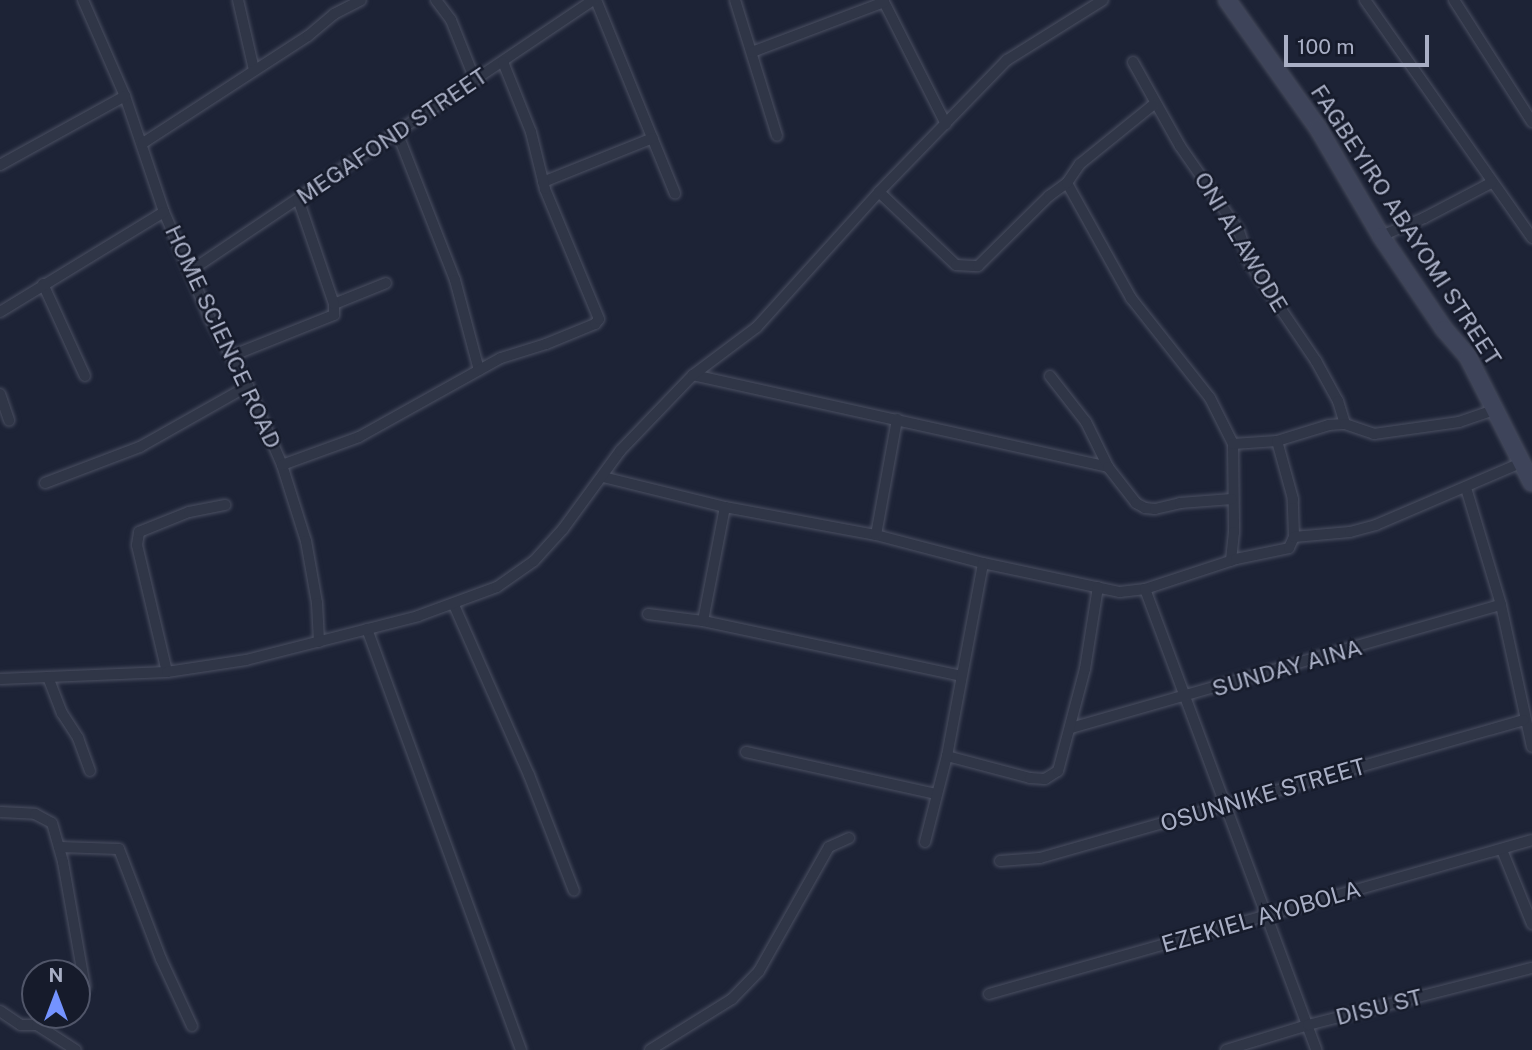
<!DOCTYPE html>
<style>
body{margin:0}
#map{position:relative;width:1532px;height:1050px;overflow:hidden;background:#1d2336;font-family:"Public Sans",sans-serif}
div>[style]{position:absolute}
.roads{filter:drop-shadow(0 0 2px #4b5062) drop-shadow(0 0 2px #4b5062)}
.street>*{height:10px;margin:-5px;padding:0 5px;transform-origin:5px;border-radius:5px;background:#303647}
.secondary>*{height:16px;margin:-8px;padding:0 8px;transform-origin:8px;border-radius:8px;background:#3e445a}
span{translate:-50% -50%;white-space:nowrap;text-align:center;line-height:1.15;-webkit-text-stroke:5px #161b2b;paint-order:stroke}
.street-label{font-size:23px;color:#a9afc5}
.north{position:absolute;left:21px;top:959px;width:70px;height:70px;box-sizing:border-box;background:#161b2b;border:2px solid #515669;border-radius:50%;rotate:0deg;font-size:19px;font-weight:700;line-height:28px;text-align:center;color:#a9afc5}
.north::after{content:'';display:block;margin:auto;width:24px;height:32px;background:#7493ff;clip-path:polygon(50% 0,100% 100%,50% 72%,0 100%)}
.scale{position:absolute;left:1284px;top:35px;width:145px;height:32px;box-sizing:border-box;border:4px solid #a9afc5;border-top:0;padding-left:9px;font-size:21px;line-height:24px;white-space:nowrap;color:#a9afc5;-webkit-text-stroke:5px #161b2b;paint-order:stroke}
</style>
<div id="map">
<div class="roads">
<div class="street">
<div style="left:83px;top:0;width:105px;rotate:66.4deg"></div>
<div style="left:125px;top:96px;width:122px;rotate:71.4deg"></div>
<div style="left:164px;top:212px;width:116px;rotate:66.7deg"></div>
<div style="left:210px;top:319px;width:77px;rotate:60.4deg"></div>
<div style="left:248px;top:386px;width:86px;rotate:66.7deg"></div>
<div style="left:282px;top:465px;width:80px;rotate:72.5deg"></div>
<div style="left:306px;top:541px;width:63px;rotate:79.9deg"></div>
<div style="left:317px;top:603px;width:39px;rotate:87deg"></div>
<div style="left:238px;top:0;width:72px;rotate:77.1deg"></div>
<div style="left:436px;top:0;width:25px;rotate:53deg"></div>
<div style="left:451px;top:20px;width:65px;rotate:68.2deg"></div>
<div style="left:596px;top:0;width:209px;rotate:67.8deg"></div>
<div style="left:735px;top:0;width:142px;rotate:72.8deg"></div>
<div style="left:883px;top:0;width:139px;rotate:63.1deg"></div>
<div style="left:1365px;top:0;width:291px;rotate:54.9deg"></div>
<div style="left:1454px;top:0;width:145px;rotate:57.4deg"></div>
<div style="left:752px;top:52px;width:141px;rotate:-20.7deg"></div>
<div style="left:1133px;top:62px;width:96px;rotate:60.8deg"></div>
<div style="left:1180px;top:146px;width:103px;rotate:55.2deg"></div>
<div style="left:1239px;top:231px;width:33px;rotate:72deg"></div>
<div style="left:1249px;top:262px;width:120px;rotate:55.9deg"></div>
<div style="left:1316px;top:361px;width:46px;rotate:61.2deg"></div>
<div style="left:1338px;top:401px;width:24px;rotate:73deg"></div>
<div style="left:397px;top:132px;width:159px;rotate:68.6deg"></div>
<div style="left:455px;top:280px;width:93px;rotate:75.1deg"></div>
<div style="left:143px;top:143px;width:197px;rotate:-33deg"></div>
<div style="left:308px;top:36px;width:34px;rotate:-40deg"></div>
<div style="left:334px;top:14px;width:30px;rotate:-27deg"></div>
<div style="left:0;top:165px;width:143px;rotate:-28.9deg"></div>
<div style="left:543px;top:182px;width:118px;rotate:-21.8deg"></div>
<div style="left:1067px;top:183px;width:132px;rotate:60.9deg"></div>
<div style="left:1131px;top:298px;width:127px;rotate:51.7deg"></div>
<div style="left:1210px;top:398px;width:51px;rotate:63.4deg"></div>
<div style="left:1233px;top:444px;width:88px;rotate:89.3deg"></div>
<div style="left:1234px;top:532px;width:29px;rotate:96deg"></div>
<div style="left:879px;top:192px;width:106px;rotate:43.5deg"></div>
<div style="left:956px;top:265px;width:22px;rotate:3deg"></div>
<div style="left:978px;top:266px;width:100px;rotate:-44.6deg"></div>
<div style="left:1049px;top:196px;width:22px;rotate:-36deg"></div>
<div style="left:1067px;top:183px;width:23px;rotate:-56deg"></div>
<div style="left:1080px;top:164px;width:95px;rotate:-39deg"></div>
<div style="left:1381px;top:236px;width:47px;rotate:-22.7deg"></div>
<div style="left:1424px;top:218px;width:76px;rotate:-27.6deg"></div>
<div style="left:190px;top:271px;width:486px;rotate:-33.9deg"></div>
<div style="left:43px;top:284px;width:101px;rotate:65.5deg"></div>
<div style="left:334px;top:304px;width:56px;rotate:-22deg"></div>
<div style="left:0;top:312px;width:192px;rotate:-31.4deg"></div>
<div style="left:231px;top:356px;width:111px;rotate:-21.7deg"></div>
<div style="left:334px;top:315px;width:11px;rotate:-90deg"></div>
<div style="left:334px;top:304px;width:111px;rotate:-108.9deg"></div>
<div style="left:693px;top:375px;width:425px;rotate:12.5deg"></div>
<div style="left:1050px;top:376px;width:58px;rotate:52deg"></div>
<div style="left:1086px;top:422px;width:50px;rotate:63.9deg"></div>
<div style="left:1108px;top:467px;width:46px;rotate:52.1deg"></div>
<div style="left:1136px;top:503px;width:10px;rotate:29deg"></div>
<div style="left:1145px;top:508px;width:10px;rotate:6deg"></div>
<div style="left:1155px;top:509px;width:26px;rotate:-13deg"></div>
<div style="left:1180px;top:503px;width:52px;rotate:-4.4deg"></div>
<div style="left:0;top:394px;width:28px;rotate:71deg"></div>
<div style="left:1233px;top:444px;width:44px;rotate:-3.9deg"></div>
<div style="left:1277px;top:441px;width:54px;rotate:-17.1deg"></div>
<div style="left:1329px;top:425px;width:16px;rotate:-4deg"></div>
<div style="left:1345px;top:424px;width:31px;rotate:19deg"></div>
<div style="left:1374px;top:434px;width:86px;rotate:-8deg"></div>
<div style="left:1459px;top:422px;width:40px;rotate:-18.9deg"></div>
<div style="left:282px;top:465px;width:82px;rotate:-20deg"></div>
<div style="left:359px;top:437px;width:162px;rotate:-29.1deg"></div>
<div style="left:501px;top:358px;width:47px;rotate:-17.3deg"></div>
<div style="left:546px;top:344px;width:53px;rotate:-22.2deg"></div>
<div style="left:595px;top:324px;width:6px;rotate:-51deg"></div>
<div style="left:599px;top:319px;width:141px;rotate:-112.6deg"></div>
<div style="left:545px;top:189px;width:59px;rotate:-103.8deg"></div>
<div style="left:531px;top:132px;width:75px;rotate:-111.8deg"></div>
<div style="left:603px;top:477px;width:126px;rotate:13.8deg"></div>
<div style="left:725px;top:507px;width:154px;rotate:10.5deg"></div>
<div style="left:876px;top:535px;width:111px;rotate:14.7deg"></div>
<div style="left:983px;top:563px;width:140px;rotate:12deg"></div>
<div style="left:1120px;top:592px;width:25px;rotate:-7deg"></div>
<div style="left:1145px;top:589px;width:96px;rotate:-18.2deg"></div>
<div style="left:1236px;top:559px;width:54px;rotate:-11.7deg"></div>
<div style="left:1289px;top:548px;width:12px;rotate:-66deg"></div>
<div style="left:1294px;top:537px;width:38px;rotate:-92deg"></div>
<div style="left:1293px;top:499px;width:60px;rotate:-105.4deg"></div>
<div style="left:45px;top:483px;width:102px;rotate:-20.8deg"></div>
<div style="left:140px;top:447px;width:124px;rotate:-29.5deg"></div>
<div style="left:1466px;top:488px;width:122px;rotate:73.3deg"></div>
<div style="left:1501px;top:605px;width:145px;rotate:77.7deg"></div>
<div style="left:876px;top:535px;width:118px;rotate:-79.7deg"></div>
<div style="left:1294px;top:537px;width:56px;rotate:-5.1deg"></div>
<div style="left:1350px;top:532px;width:27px;rotate:-15deg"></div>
<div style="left:1376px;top:525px;width:160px;rotate:-23.2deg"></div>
<div style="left:1145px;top:589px;width:492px;rotate:69.6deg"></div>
<div style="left:454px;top:605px;width:186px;rotate:66.2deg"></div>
<div style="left:529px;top:775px;width:124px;rotate:68.8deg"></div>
<div style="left:648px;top:614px;width:55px;rotate:7.3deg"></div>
<div style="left:703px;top:621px;width:264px;rotate:12deg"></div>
<div style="left:703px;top:621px;width:116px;rotate:-79.1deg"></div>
<div style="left:367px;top:629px;width:448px;rotate:69.9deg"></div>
<div style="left:167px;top:672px;width:130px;rotate:-103.3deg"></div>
<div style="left:137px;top:545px;width:13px;rotate:-81deg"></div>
<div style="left:139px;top:532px;width:54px;rotate:-21.8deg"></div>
<div style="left:189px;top:512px;width:37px;rotate:-11deg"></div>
<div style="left:48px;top:677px;width:39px;rotate:69deg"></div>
<div style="left:62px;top:713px;width:30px;rotate:57deg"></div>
<div style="left:78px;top:738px;width:35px;rotate:70deg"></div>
<div style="left:0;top:679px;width:167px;rotate:-2.4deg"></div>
<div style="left:167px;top:672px;width:80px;rotate:-8.6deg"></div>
<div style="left:246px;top:660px;width:178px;rotate:-14.3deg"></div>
<div style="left:418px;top:616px;width:84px;rotate:-20.2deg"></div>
<div style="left:497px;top:587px;width:45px;rotate:-35.1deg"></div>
<div style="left:534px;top:561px;width:43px;rotate:-47.8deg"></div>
<div style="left:563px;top:529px;width:97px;rotate:-53.8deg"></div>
<div style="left:620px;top:451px;width:105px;rotate:-46.2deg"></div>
<div style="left:693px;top:375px;width:80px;rotate:-36.9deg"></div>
<div style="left:757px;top:327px;width:182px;rotate:-47.9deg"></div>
<div style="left:879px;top:192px;width:184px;rotate:-45.9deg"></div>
<div style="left:1007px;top:60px;width:113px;rotate:-32deg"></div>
<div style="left:1071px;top:728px;width:447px;rotate:-16deg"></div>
<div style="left:746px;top:752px;width:194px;rotate:12.5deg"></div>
<div style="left:947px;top:756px;width:86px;rotate:14.8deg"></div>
<div style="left:1030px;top:778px;width:15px;rotate:4deg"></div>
<div style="left:1045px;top:779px;width:15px;rotate:-32deg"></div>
<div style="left:1058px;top:771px;width:106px;rotate:-75.2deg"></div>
<div style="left:1085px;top:669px;width:83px;rotate:-81deg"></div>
<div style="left:0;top:812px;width:35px;rotate:3deg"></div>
<div style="left:35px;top:814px;width:19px;rotate:28deg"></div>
<div style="left:52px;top:823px;width:41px;rotate:74.2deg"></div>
<div style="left:63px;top:862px;width:127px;rotate:80deg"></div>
<div style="left:925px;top:842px;width:89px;rotate:-75.7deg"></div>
<div style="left:947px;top:756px;width:196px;rotate:-79.4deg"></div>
<div style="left:59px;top:847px;width:60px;rotate:1.9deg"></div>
<div style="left:119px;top:849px;width:118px;rotate:69.1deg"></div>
<div style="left:161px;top:959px;width:74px;rotate:65.2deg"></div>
<div style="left:1502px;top:850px;width:80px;rotate:67.9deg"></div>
<div style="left:1000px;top:861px;width:40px;rotate:-4.3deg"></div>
<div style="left:1040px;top:858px;width:503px;rotate:-15.91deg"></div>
<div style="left:989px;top:994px;width:564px;rotate:-15.83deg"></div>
<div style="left:0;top:1011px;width:25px;rotate:34deg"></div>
<div style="left:21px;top:1025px;width:16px"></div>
<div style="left:37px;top:1025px;width:46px;rotate:32.7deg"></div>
<div style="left:650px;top:1050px;width:97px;rotate:-31.9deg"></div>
<div style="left:732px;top:999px;width:39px;rotate:-46deg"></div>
<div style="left:759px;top:971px;width:142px;rotate:-60.6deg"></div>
<div style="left:829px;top:847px;width:22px;rotate:-24deg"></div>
<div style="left:1226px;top:1050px;width:86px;rotate:-17deg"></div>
<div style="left:1308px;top:1025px;width:231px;rotate:-14.3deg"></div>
</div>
<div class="secondary">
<div style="left:1227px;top:0;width:157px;rotate:54.6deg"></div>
<div style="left:1318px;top:128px;width:125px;rotate:59.7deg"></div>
<div style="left:1381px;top:236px;width:112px;rotate:55.9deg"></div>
<div style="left:1444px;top:329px;width:37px;rotate:49deg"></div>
<div style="left:1468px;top:357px;width:141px;rotate:63.1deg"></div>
</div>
</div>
<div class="street-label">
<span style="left:392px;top:136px;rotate:-34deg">MEGAFOND STREET</span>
<span style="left:1406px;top:225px;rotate:57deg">FAGBEYIRO ABAYOMI STREET</span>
<span style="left:1241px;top:242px;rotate:59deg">ONI ALAWODE</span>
<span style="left:223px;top:337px;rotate:65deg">HOME SCIENCE ROAD</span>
<span style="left:1287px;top:668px;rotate:-16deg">SUNDAY AINA</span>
<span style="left:1263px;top:795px;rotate:-16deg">OSUNNIKE STREET</span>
<span style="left:1261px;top:917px;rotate:-16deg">EZEKIEL AYOBOLA</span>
<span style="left:1379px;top:1007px;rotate:-14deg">DISU ST</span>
</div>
<div class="north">N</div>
<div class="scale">100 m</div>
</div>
